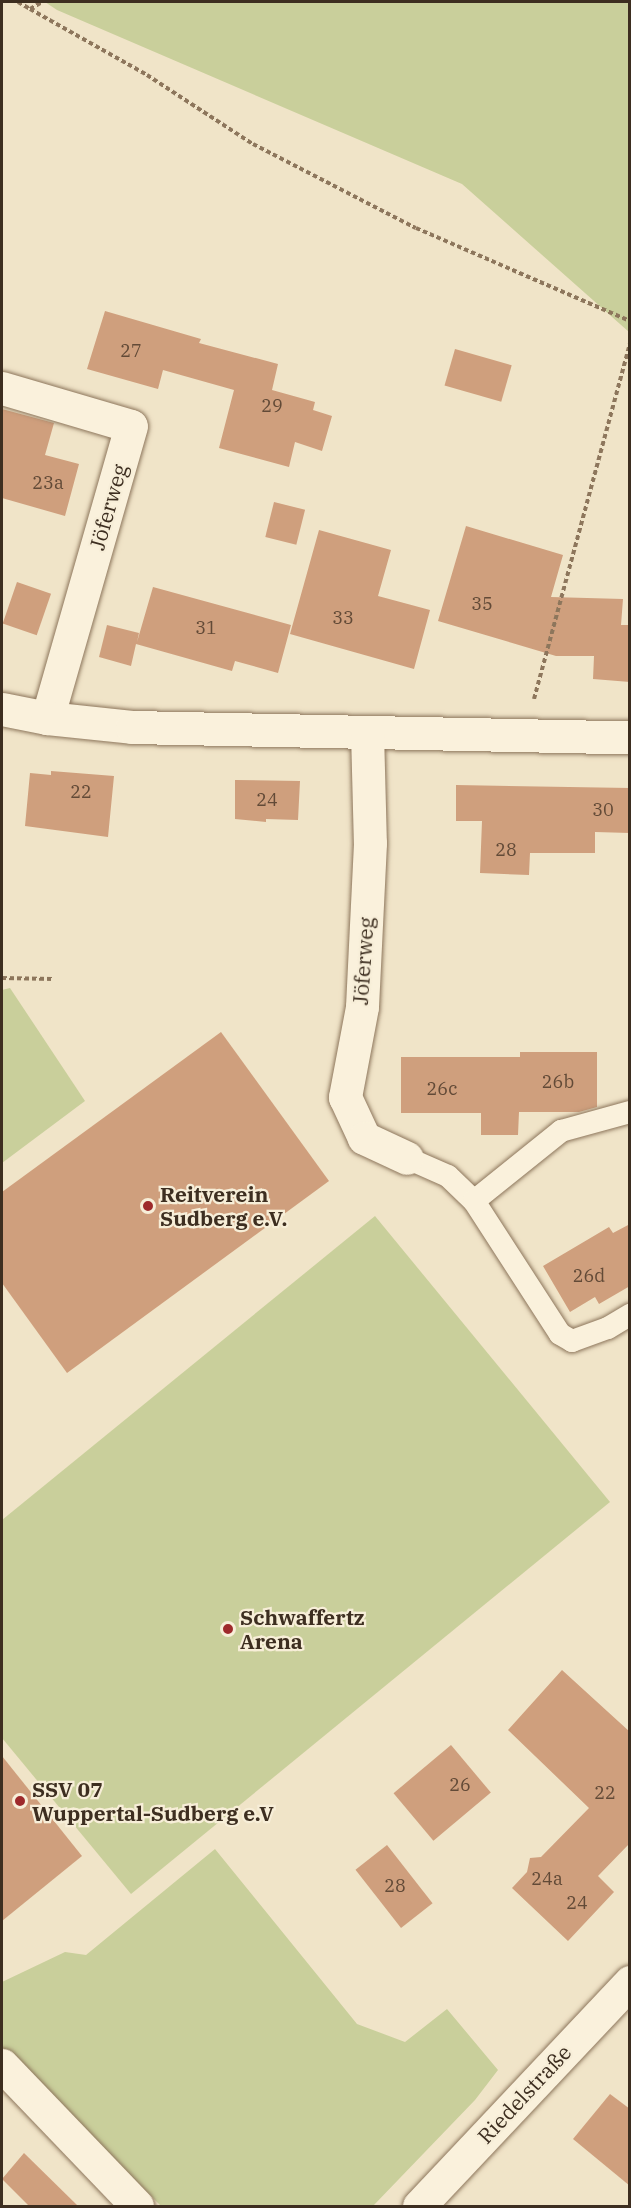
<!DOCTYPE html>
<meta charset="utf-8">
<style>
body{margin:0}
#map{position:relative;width:631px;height:2208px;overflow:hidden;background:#f0e4c8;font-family:"IBM Plex Serif",serif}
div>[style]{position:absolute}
.green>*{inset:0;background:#c9cf9b}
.building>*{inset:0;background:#cf9f7d;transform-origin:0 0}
.path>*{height:4px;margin-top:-2px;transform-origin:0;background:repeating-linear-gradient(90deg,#8d765c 0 4.5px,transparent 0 7.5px)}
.roads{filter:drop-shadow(0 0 2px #8d765c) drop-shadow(0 0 2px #8d765c)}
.lane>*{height:22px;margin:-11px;padding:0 11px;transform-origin:11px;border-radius:11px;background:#faf1dc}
.street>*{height:33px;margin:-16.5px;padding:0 16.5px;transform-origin:16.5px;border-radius:16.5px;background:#faf1dc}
.dots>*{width:16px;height:16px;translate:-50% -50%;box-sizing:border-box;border:3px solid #f7eed8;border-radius:50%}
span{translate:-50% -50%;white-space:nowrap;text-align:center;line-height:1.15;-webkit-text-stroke:4.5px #f7eed8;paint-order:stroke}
.number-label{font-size:18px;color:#624a37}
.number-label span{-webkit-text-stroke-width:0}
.street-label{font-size:21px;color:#3d2e20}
.poi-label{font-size:21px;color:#3d2e20;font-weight:700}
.left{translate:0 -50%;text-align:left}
.frame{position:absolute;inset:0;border:3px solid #3d2e20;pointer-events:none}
</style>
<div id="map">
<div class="green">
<div style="clip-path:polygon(45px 2px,629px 2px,629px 332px,462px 184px,57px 10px)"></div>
<div style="clip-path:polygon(10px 988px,85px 1101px,2px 1163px,2px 990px)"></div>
<div style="clip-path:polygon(375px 1216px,610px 1502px,131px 1894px,2px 1738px,2px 1520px)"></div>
<div style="clip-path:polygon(215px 1849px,357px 2024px,405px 2042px,447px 2009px,498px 2070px,475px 2100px,373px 2206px,161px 2206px,2px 2048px,2px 1982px,65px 1952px,86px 1955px)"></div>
</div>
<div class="building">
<div style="clip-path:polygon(105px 311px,201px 339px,199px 343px,278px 364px,272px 390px,315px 402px,313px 410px,332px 416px,322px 451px,295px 442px,289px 467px,219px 448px,234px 390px,163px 370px,158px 389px,87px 369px)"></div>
<div style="left:455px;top:349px;width:59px;height:38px;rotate:16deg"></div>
<div style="clip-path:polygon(2px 409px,54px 423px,45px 455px,79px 464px,65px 516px,2px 498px)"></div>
<div style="left:274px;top:502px;width:32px;height:36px;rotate:14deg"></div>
<div style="clip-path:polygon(466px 526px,563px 555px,551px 597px,623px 599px,621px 625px,630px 625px,630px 682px,593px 679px,594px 656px,556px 656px,438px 621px)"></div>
<div style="clip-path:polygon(319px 530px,391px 550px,378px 596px,430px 610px,414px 669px,290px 634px)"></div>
<div style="left:17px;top:582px;width:36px;height:44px;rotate:19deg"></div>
<div style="clip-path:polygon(153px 587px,291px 625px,278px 673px,235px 661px,232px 671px,136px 644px,131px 666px,99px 657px,107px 625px,139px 633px,137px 642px)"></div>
<div style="clip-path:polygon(51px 771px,114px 776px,108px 837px,25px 826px,30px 773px,51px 775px)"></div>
<div style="clip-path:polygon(235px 780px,300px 781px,298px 820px,266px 819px,266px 822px,235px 819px)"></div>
<div style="clip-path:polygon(456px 785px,630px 788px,630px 833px,595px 832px,595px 853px,530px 853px,529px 875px,480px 873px,482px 821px,456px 821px)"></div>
<div style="clip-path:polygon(221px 1032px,329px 1181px,67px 1373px,2px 1283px,2px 1192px)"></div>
<div style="clip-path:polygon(520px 1052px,597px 1052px,597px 1107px,579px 1112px,519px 1112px,518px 1135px,481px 1135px,481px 1113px,401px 1113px,401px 1057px,520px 1057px)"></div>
<div style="clip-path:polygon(630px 1224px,630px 1286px,599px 1304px,595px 1297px,570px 1312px,543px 1266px,609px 1227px,613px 1233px)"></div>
<div style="clip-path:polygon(562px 1670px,630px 1732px,630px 1843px,598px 1876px,614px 1892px,568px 1941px,512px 1888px,527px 1872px,530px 1858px,541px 1857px,589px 1808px,508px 1730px)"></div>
<div style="left:451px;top:1745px;width:62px;height:75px;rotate:50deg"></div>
<div style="clip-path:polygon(2px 1756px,82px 1856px,2px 1921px)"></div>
<div style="left:387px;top:1845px;width:74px;height:40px;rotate:52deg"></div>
<div style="clip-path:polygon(610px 2094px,630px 2109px,630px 2186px,573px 2139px)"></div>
<div style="clip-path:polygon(24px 2153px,78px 2206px,29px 2206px,2px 2179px)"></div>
</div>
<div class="path">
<div style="left:18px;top:2px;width:14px;rotate:30deg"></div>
<div style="left:30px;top:9px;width:14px;rotate:-30deg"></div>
<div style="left:30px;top:9px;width:134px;rotate:29.4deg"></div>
<div style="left:147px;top:75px;width:126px;rotate:33.1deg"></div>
<div style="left:253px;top:144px;width:183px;rotate:27.3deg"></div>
<div style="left:416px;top:228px;width:233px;rotate:23.5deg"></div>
<div style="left:534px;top:699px;width:369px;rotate:-74.9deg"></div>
<div style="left:2px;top:978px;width:51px;rotate:1.1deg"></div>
</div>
<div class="roads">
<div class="lane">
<div style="left:407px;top:1158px;width:45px;rotate:23.7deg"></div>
<div style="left:448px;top:1176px;width:36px;rotate:44deg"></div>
<div style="left:474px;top:1201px;width:158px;rotate:57.1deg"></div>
<div style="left:560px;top:1334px;width:14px;rotate:30deg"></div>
<div style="left:572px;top:1341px;width:38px;rotate:-20deg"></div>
<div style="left:608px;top:1328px;width:26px;rotate:-31deg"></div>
<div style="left:474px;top:1201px;width:112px;rotate:-38.8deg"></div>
<div style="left:561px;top:1131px;width:72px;rotate:-15.4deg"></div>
</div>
<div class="street">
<div style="left:2px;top:388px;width:134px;rotate:16.4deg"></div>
<div style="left:131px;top:426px;width:304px;rotate:106deg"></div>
<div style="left:2px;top:709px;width:46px;rotate:11.3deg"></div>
<div style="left:47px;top:718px;width:85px;rotate:6deg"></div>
<div style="left:132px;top:727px;width:498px;rotate:1.2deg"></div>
<div style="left:367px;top:732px;width:111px;rotate:88.5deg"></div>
<div style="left:370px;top:843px;width:164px;rotate:92.8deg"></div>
<div style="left:362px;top:1007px;width:92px;rotate:100.7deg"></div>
<div style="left:345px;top:1097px;width:45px;rotate:65.1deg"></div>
<div style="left:364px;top:1138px;width:47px;rotate:24.9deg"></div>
<div style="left:2px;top:2065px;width:195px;rotate:46.2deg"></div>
<div style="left:419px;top:2206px;width:308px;rotate:-46.7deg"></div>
</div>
</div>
<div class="dots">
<div style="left:148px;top:1206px;background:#9e2a2b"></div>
<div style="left:228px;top:1629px;background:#9e2a2b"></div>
<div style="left:20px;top:1801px;background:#9e2a2b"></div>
</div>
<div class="number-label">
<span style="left:131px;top:351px">27</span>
<span style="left:272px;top:406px">29</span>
<span style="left:48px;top:483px">23a</span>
<span style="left:482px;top:604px">35</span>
<span style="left:343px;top:618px">33</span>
<span style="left:206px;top:628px">31</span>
<span style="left:81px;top:792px">22</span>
<span style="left:267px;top:800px">24</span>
<span style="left:603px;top:810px">30</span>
<span style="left:506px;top:850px">28</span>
<span style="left:558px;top:1082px">26b</span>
<span style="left:442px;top:1089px">26c</span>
<span style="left:589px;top:1276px">26d</span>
<span style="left:460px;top:1785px">26</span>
<span style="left:605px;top:1793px">22</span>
<span style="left:547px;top:1879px">24a</span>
<span style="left:395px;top:1886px">28</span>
<span style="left:577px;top:1903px">24</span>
</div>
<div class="street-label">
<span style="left:108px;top:507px;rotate:-74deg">Jöferweg</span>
<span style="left:363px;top:961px;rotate:-86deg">Jöferweg</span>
<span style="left:524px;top:2094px;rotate:-47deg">Riedelstraße</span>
</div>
<div class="poi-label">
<span class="left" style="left:160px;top:1206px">Reitverein<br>Sudberg e.V.</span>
<span class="left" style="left:240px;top:1629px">Schwaffertz<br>Arena</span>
<span class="left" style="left:32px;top:1801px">SSV 07<br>Wuppertal-Sudberg e.V</span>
</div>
<div class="frame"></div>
</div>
